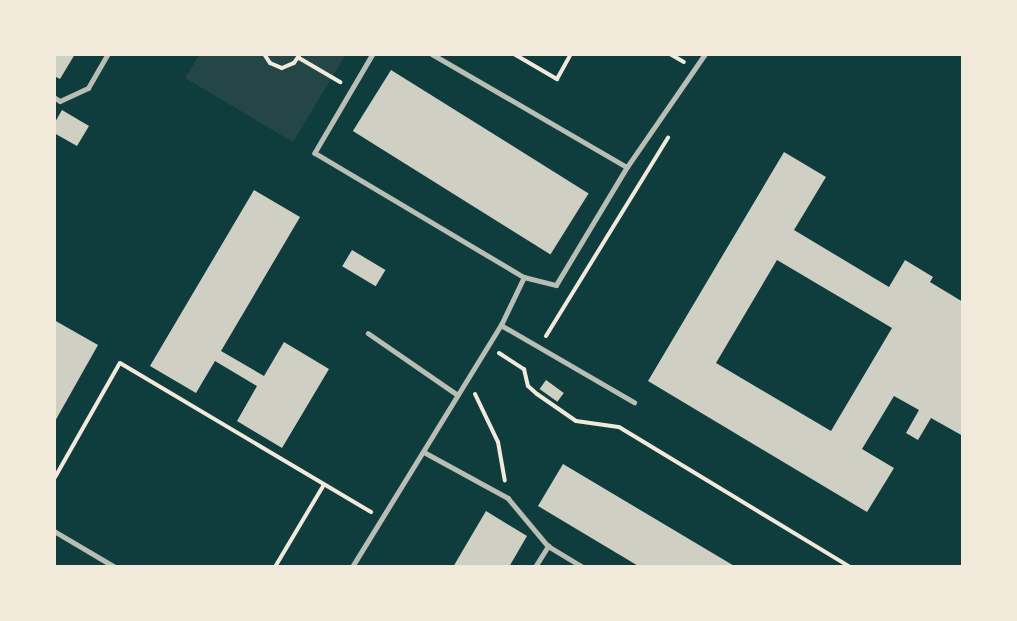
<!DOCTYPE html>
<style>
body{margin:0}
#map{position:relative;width:1017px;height:621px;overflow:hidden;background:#0f3d3e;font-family:Mulish,sans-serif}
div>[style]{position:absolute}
.green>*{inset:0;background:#244646}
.building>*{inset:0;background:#cfcfc3;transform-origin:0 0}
.path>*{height:4px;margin:-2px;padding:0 2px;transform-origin:2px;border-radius:2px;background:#f1e9da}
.service>*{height:4.5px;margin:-2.25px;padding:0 2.25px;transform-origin:2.25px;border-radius:2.25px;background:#b8beb3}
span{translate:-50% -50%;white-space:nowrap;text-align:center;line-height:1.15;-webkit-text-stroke:4.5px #f1e9da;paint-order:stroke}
.frame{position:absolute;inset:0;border:56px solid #f1e9da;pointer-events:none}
</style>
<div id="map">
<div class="green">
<div style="clip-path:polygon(200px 54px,346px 54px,293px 142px,185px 78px)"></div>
</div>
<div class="building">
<div style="clip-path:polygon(54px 54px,75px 54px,60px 79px,54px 76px)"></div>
<div style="left:391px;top:70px;width:233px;height:72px;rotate:32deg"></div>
<div style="clip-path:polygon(62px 110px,89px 126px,77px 146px,54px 133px,54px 124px)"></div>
<div style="clip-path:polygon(evenodd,784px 152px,826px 177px,794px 230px,889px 287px,905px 260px,933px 277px,930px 282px,963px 302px,963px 436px,931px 418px,918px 440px,906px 433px,919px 410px,894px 396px,862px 449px,894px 468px,867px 512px,648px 381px,784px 152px,777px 260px,892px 328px,831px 431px,716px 363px,777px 260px)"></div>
<div style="clip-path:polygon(254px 190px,300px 217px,221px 351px,264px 376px,284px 342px,329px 369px,282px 448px,237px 421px,257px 386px,215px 361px,196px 393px,150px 366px)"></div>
<div style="left:352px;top:250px;width:39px;height:19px;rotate:31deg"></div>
<div style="clip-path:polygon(54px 320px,98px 345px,54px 423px)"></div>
<div style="left:546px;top:380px;width:22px;height:11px;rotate:36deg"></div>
<div style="clip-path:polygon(563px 464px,736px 567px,640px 567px,538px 506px)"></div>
<div style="clip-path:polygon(486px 511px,527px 536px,509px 567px,453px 567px)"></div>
</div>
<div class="path">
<div style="left:264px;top:54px;width:11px;rotate:56deg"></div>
<div style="left:270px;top:63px;width:13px;rotate:23deg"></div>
<div style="left:282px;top:68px;width:13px;rotate:-23deg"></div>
<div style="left:294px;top:63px;width:11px;rotate:-56deg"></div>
<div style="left:514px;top:54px;width:50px;rotate:30.2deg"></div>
<div style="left:557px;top:79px;width:29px;rotate:-61deg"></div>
<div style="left:670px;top:54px;width:16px;rotate:30deg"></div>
<div style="left:299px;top:58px;width:48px;rotate:30.3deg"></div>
<div style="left:546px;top:336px;width:233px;rotate:-58.4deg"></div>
<div style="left:499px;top:353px;width:30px;rotate:33deg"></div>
<div style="left:524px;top:369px;width:17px;rotate:77deg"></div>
<div style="left:528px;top:386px;width:12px;rotate:42deg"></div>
<div style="left:537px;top:394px;width:47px;rotate:34.7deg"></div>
<div style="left:576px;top:421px;width:43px;rotate:7.9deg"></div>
<div style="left:619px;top:427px;width:270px;rotate:31.2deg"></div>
<div style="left:475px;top:394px;width:53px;rotate:64.4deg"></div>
<div style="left:498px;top:442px;width:39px;rotate:80deg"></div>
<div style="left:54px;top:479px;width:133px;rotate:-60.4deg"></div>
<div style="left:120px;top:363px;width:292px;rotate:30.7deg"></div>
<div style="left:275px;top:567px;width:94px;rotate:-59.3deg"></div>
</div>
<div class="service">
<div style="left:373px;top:54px;width:115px;rotate:120.4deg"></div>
<div style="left:315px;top:153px;width:243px;rotate:30.7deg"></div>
<div style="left:432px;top:54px;width:225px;rotate:30.1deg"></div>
<div style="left:54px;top:97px;width:7px;rotate:34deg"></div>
<div style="left:60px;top:101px;width:31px;rotate:-25deg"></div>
<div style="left:88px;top:88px;width:39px;rotate:-60deg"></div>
<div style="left:501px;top:325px;width:154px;rotate:30.1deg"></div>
<div style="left:368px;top:333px;width:109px;rotate:34.6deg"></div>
<div style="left:424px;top:452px;width:96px;rotate:28.7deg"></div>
<div style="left:508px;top:498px;width:62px;rotate:50.2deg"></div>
<div style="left:548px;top:546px;width:41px;rotate:31deg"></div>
<div style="left:54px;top:531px;width:71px;rotate:30.5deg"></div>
<div style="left:352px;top:567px;width:284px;rotate:-58.4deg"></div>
<div style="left:501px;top:325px;width:53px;rotate:-64.4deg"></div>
<div style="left:524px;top:277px;width:33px;rotate:14deg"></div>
<div style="left:556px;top:285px;width:138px;rotate:-59deg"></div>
<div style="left:627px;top:167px;width:137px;rotate:-55.4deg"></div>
<div style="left:535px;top:567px;width:25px;rotate:-58deg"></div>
</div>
<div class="frame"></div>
</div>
